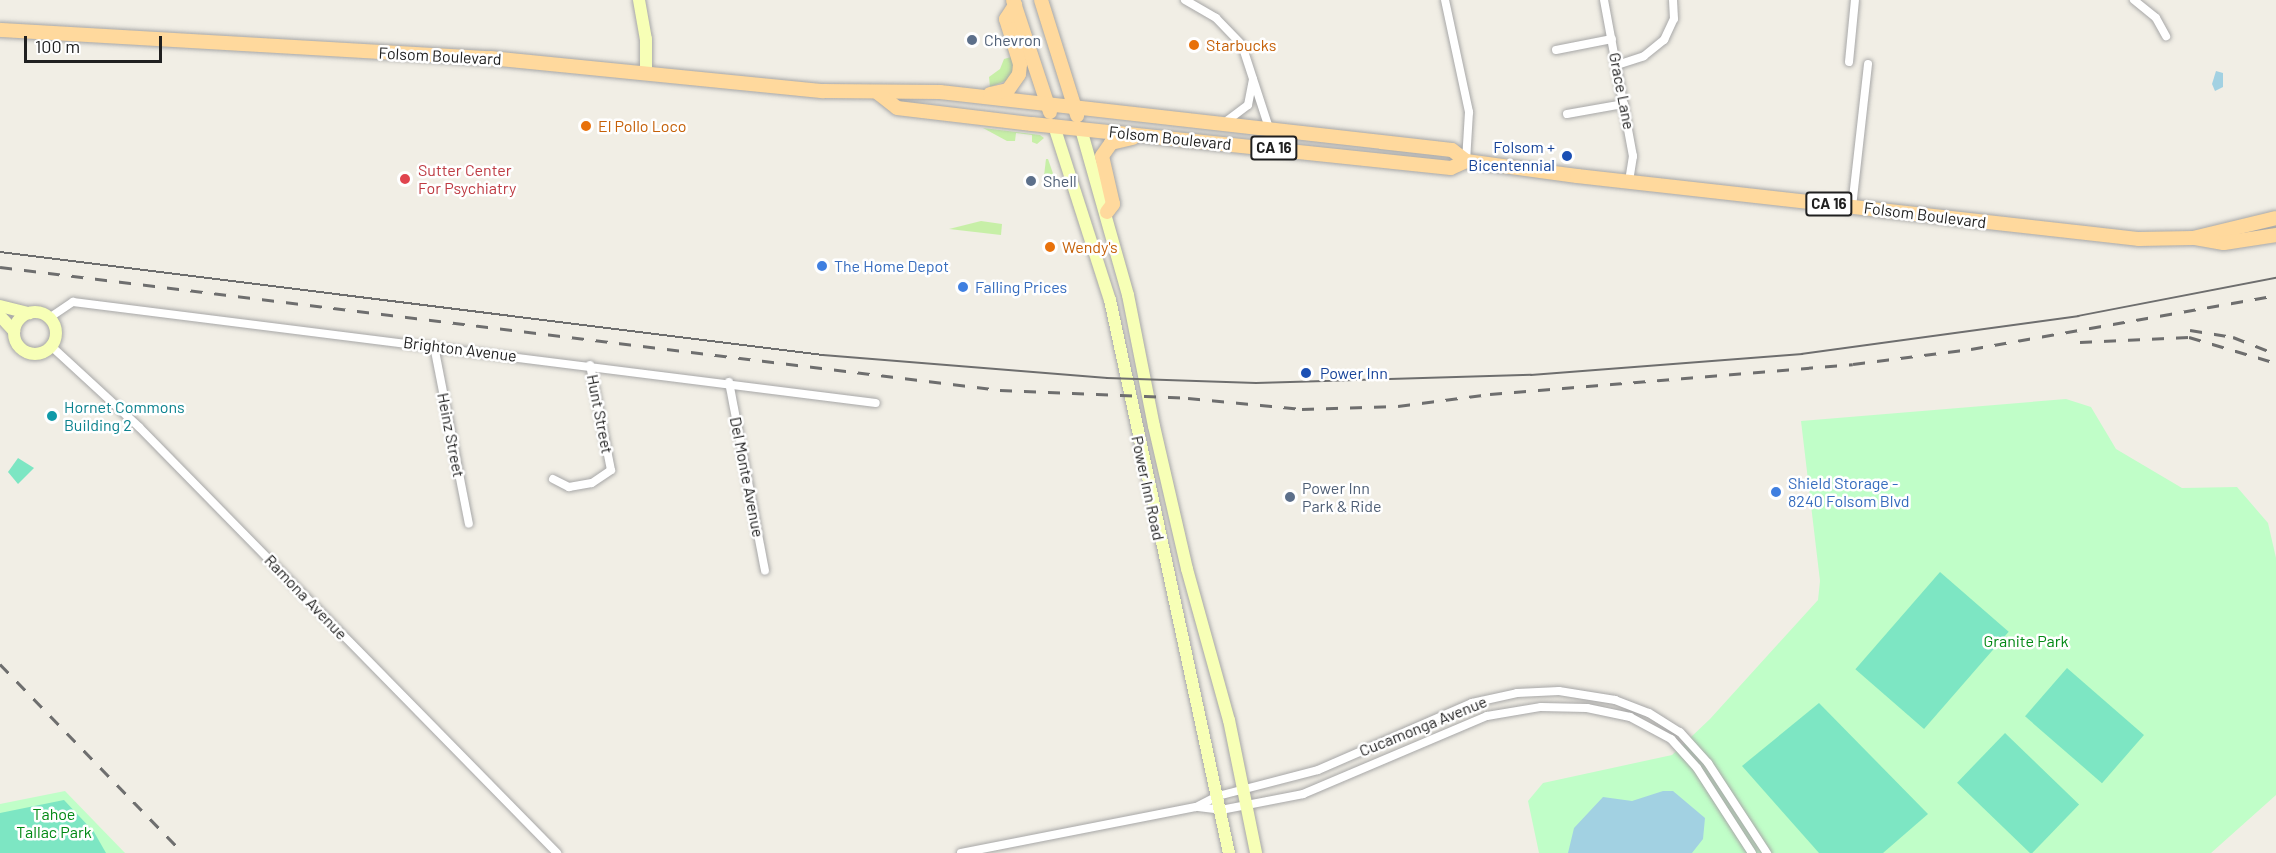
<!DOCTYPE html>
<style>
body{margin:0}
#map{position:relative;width:2276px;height:853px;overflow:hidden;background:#f1eee5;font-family:Barlow,sans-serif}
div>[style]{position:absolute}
.grass>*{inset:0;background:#c7efa7}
.park>*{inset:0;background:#c0fec8}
.pitch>*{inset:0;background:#7de6c3;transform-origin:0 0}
.water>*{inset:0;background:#a2d1e2}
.roads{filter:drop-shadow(0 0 2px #a7a7a7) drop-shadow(0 0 2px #a7a7a7)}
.street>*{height:8px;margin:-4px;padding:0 4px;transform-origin:4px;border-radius:4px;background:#fff}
.secondary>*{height:12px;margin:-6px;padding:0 6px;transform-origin:6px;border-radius:6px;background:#f7ffb6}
.secondary>.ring{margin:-6px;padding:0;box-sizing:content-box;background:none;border:12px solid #f7ffb6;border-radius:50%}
.primary>*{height:14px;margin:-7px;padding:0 7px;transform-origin:7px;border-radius:7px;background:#ffd99d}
.tram>*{height:1.5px;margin:-0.75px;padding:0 0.75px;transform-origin:0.75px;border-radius:0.75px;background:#6e6e6e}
.rail>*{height:3px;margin-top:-1.5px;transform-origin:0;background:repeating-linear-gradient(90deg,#6e6e6e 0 12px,transparent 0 24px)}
.dots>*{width:16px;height:16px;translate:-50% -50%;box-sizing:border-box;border:3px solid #fff;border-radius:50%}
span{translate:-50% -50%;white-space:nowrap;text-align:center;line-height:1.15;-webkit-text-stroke:5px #fff;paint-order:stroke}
.shield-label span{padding:2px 4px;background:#fff;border:2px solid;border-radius:4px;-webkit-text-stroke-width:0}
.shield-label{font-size:15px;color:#202020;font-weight:700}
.service-label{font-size:16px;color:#4e5e75}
.left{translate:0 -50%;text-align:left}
.food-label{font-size:16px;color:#c56008}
.street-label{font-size:16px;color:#202020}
.transit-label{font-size:16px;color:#164399}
.right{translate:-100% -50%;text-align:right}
.health-label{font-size:16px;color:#be3a42}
.shop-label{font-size:16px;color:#366cbe}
.culture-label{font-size:16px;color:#0d838f}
.park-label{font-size:16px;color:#028914}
.scale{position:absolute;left:24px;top:36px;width:138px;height:27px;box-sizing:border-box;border:3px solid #202020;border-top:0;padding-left:8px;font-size:18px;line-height:21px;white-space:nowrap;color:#202020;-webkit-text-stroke:4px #fff;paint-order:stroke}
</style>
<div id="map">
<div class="grass">
<div style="clip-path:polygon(1011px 57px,1014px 69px,1008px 80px,990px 87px,989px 77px,1000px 69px,1004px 59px)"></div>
<div style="clip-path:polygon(983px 128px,1040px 135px,1044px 138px,1037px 144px,1032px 142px,1032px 135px,1016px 133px,1015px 141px,1007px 141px)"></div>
<div style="clip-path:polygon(1046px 159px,1048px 159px,1058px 188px,1044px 176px)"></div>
<div style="clip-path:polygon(981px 221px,1002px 224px,1001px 235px,949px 229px)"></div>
</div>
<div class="park">
<div style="clip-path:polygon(2066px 399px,2091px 407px,2116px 449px,2182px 488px,2237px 487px,2268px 523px,2276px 558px,2276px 795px,2211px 853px,1539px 853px,1528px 801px,1543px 783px,1672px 755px,1710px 719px,1818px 600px,1820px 581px,1801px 421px)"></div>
<div style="clip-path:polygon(65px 791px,125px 853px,0 853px,0 804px)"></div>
</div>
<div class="pitch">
<div style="clip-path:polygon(18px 458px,34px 468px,18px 484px,8px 472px)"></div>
<div style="left:1940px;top:572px;width:91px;height:129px;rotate:41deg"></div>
<div style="left:2067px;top:668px;width:102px;height:64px;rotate:41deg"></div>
<div style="clip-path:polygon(1819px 703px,1928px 814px,1883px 853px,1819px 853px,1742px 766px)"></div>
<div style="left:2005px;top:733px;width:103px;height:69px;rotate:44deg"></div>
<div style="clip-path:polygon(64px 800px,94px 832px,106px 853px,0 853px,0 813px)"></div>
</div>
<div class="water">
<div style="clip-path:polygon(2216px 71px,2223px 73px,2223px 87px,2215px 91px,2212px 84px)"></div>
<div style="clip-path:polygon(1663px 791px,1673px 791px,1705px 818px,1703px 839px,1692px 853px,1568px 853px,1574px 828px,1603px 797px,1632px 801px)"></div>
</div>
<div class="roads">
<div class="street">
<div style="left:1185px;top:0;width:36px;rotate:30deg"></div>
<div style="left:1216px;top:18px;width:37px;rotate:46deg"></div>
<div style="left:1242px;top:45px;width:90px;rotate:72deg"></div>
<div style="left:1445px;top:0;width:115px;rotate:77.9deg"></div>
<div style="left:1469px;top:112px;width:49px;rotate:93.5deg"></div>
<div style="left:1604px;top:0;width:159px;rotate:79.5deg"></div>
<div style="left:1633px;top:156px;width:26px;rotate:99deg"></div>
<div style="left:2134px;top:0;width:28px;rotate:39deg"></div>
<div style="left:2156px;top:18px;width:21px;rotate:61deg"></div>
<div style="left:1556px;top:50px;width:57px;rotate:-11.1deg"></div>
<div style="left:1849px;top:62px;width:62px;rotate:-84.5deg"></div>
<div style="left:1617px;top:65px;width:28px;rotate:-18deg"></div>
<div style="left:1644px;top:56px;width:26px;rotate:-39deg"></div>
<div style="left:1664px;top:40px;width:23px;rotate:-65deg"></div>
<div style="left:1674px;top:19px;width:19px;rotate:-93deg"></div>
<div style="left:1567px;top:114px;width:58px;rotate:-10deg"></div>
<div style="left:1224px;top:123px;width:30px;rotate:-37deg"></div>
<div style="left:1248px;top:105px;width:26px;rotate:-79deg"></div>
<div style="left:1852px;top:207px;width:144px;rotate:-83.6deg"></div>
<div style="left:49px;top:318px;width:29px;rotate:-34deg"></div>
<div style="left:73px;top:302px;width:809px;rotate:7.17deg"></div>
<div style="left:51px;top:346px;width:120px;rotate:42.6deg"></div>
<div style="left:139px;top:427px;width:597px;rotate:45.54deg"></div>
<div style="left:434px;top:346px;width:181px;rotate:78.9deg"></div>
<div style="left:729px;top:382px;width:192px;rotate:79.2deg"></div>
<div style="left:553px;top:479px;width:18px;rotate:27deg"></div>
<div style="left:569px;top:487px;width:23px;rotate:-10deg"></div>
<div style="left:592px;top:483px;width:23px;rotate:-34deg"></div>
<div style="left:611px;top:470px;width:107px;rotate:-101.3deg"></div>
<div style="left:1198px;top:807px;width:23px;rotate:7deg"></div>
<div style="left:1221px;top:810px;width:84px;rotate:-11deg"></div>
<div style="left:1303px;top:794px;width:200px;rotate:-23deg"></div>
<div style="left:1487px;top:716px;width:55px;rotate:-9.5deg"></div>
<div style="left:1541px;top:707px;width:46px;rotate:1.2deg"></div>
<div style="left:1587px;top:708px;width:44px;rotate:11.8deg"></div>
<div style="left:1630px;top:717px;width:47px;rotate:28.2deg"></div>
<div style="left:1671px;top:739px;width:39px;rotate:48deg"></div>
<div style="left:1697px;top:768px;width:101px;rotate:57.1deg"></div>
<div style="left:961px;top:853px;width:239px;rotate:-11.1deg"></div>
<div style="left:1196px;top:807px;width:25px;rotate:-27deg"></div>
<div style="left:1218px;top:796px;width:103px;rotate:-14.6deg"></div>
<div style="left:1318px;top:770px;width:168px;rotate:-23.5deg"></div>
<div style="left:1472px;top:703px;width:46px;rotate:-12.5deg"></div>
<div style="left:1517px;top:693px;width:42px;rotate:-2.7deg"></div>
<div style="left:1559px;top:691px;width:57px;rotate:9.1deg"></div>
<div style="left:1615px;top:700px;width:36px;rotate:21deg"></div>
<div style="left:1649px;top:713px;width:36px;rotate:32deg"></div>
<div style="left:1680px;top:732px;width:42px;rotate:47.9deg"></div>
<div style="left:1708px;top:763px;width:108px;rotate:56.8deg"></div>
</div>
<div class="secondary">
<div style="left:639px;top:0;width:40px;rotate:80deg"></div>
<div style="left:646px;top:39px;width:33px;rotate:90deg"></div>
<div style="left:1054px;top:126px;width:183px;rotate:72.2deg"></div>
<div style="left:1110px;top:300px;width:566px;rotate:77.86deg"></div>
<div style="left:1081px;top:129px;width:173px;rotate:74.2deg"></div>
<div style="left:1128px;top:295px;width:134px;rotate:78.8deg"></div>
<div style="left:1154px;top:426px;width:147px;rotate:77deg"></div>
<div style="left:1187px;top:569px;width:157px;rotate:74.5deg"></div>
<div style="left:1229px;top:720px;width:136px;rotate:78.5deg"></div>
<div style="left:0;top:306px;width:30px;rotate:14deg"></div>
<div class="ring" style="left:14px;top:312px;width:30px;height:30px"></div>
<div style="left:0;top:316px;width:21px;rotate:47deg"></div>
</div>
<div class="primary">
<div style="left:1013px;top:0;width:118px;rotate:71.7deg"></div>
<div style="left:1041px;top:0;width:121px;rotate:72.6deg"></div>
<div style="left:0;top:30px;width:491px;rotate:3.3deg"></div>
<div style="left:490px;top:58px;width:335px;rotate:5.7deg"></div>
<div style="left:823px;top:91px;width:117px;rotate:0.5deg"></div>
<div style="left:940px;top:92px;width:515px;rotate:6.46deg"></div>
<div style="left:1452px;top:150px;width:18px;rotate:38deg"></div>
<div style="left:1466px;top:161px;width:112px;rotate:7.7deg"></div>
<div style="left:1577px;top:176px;width:566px;rotate:6.4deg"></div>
<div style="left:2139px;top:239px;width:54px;rotate:-1.1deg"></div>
<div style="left:2193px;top:238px;width:85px;rotate:-13.5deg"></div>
<div style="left:878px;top:93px;width:24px;rotate:38deg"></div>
<div style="left:897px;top:108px;width:136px;rotate:6.8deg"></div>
<div style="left:1032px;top:124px;width:421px;rotate:6deg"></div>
<div style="left:1451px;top:168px;width:17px;rotate:-25deg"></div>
<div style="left:990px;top:94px;width:18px;rotate:-13deg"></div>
<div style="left:1008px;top:90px;width:19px;rotate:-55deg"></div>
<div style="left:1019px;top:74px;width:10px;rotate:-84deg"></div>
<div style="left:1020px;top:64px;width:47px;rotate:-107.3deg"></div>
<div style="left:1006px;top:19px;width:17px;rotate:-57deg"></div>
<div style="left:1107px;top:212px;width:10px;rotate:-53deg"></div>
<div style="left:1113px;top:204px;width:49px;rotate:-102.9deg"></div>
<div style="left:1102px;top:156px;width:16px;rotate:-55deg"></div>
<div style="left:1111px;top:143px;width:22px;rotate:-13deg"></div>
<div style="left:2195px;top:238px;width:29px;rotate:10deg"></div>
<div style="left:2224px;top:243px;width:53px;rotate:-8.7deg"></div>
</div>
</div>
<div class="tram">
<div style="left:0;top:252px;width:829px;rotate:7.13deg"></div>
<div style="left:823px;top:355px;width:285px;rotate:4.6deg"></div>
<div style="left:1107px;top:378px;width:149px;rotate:1.9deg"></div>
<div style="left:1256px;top:383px;width:275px;rotate:-1.7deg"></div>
<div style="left:1531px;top:375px;width:272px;rotate:-4.4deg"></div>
<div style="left:1802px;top:354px;width:279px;rotate:-7.8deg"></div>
<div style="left:2078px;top:316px;width:202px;rotate:-10.9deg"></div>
</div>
<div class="rail">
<div style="left:0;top:267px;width:1008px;rotate:7.01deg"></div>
<div style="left:1000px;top:390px;width:188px;rotate:2.4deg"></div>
<div style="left:1188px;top:398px;width:115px;rotate:5.5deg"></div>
<div style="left:1302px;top:409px;width:96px;rotate:-1.8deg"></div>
<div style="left:1398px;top:406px;width:93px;rotate:-7.4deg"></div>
<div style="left:1490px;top:394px;width:364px;rotate:-4.7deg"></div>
<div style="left:1853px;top:364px;width:119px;rotate:-7.2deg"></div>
<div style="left:1971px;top:349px;width:310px;rotate:-10deg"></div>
<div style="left:2190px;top:330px;width:44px;rotate:9.2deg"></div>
<div style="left:2233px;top:337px;width:46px;rotate:21.6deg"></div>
<div style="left:2080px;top:342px;width:109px;rotate:-2.6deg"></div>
<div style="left:2189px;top:337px;width:91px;rotate:16.6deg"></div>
<div style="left:0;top:664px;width:263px;rotate:45.9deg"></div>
</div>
<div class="dots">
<div style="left:972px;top:40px;background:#5c6f8a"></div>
<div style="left:1194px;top:45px;background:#e8710a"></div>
<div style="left:586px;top:126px;background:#e8710a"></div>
<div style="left:1567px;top:156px;background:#1a4fb4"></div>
<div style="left:405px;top:179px;background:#e0444e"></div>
<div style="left:1031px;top:181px;background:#5c6f8a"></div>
<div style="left:1050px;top:247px;background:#e8710a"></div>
<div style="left:822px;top:266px;background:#3f7fe0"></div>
<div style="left:963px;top:287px;background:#3f7fe0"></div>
<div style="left:1306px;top:373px;background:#1a4fb4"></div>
<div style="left:52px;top:416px;background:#0f9aa8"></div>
<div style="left:1776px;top:492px;background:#3f7fe0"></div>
<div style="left:1290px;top:497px;background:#5c6f8a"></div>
</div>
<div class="shield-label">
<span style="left:1274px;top:148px">CA 16</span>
<span style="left:1829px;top:204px">CA 16</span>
</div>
<div class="service-label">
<span class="left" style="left:984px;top:40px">Chevron</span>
<span class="left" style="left:1043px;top:181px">Shell</span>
<span class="left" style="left:1302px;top:497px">Power Inn<br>Park &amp; Ride</span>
</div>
<div class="food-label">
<span class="left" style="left:1206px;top:45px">Starbucks</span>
<span class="left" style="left:598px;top:126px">El Pollo Loco</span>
<span class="left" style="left:1062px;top:247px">Wendy's</span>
</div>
<div class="street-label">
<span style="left:440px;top:56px;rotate:3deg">Folsom Boulevard</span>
<span style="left:1622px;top:91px;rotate:79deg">Grace Lane</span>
<span style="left:1170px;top:138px;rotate:6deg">Folsom Boulevard</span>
<span style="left:1925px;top:215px;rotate:7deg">Folsom Boulevard</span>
<span style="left:460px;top:349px;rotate:7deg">Brighton Avenue</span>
<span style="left:600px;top:414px;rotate:79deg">Hunt Street</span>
<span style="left:451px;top:435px;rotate:79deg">Heinz Street</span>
<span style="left:747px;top:477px;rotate:79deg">Del Monte Avenue</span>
<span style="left:1148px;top:488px;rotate:78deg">Power Inn Road</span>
<span style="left:306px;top:597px;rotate:46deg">Ramona Avenue</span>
<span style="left:1423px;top:726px;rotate:-22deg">Cucamonga Avenue</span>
</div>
<div class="transit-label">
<span class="right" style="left:1555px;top:156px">Folsom +<br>Bicentennial</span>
<span class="left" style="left:1320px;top:373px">Power Inn</span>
</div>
<div class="health-label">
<span class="left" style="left:418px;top:179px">Sutter Center<br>For Psychiatry</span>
</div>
<div class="shop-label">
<span class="left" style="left:834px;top:266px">The Home Depot</span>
<span class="left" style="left:975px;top:287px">Falling Prices</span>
<span class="left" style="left:1788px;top:492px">Shield Storage -<br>8240 Folsom Blvd</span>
</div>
<div class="culture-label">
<span class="left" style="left:64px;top:416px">Hornet Commons<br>Building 2</span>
</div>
<div class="park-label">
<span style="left:2026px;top:641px">Granite Park</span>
<span style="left:54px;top:823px">Tahoe<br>Tallac Park</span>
</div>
<div class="scale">100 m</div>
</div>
